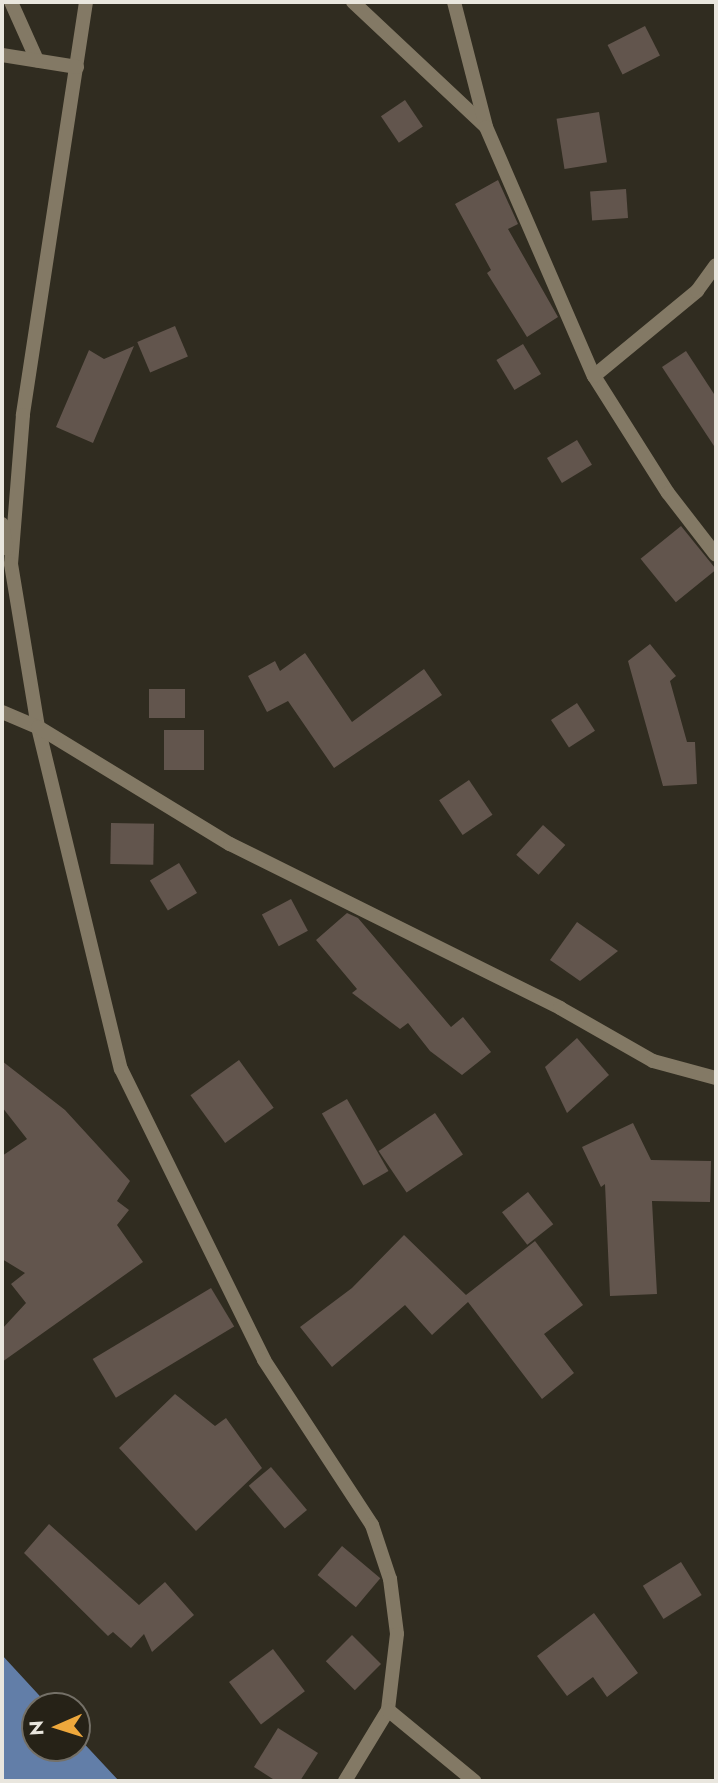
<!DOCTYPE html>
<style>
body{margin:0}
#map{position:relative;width:718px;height:1783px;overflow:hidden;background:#302c20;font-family:Jost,sans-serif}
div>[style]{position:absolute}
.water>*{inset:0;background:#627ea8}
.building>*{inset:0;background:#62554d;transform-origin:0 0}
.minor>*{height:14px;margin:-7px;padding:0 7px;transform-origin:7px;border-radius:7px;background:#837965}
span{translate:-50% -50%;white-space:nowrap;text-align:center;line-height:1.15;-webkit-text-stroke:5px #262217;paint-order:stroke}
.frame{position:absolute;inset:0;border:4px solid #e9e6de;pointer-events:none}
.north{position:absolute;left:21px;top:1692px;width:70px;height:70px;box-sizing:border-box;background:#262217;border:2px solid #747067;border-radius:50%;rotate:267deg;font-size:19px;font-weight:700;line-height:28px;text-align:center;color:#e9e6de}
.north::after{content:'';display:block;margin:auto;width:24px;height:32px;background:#eea83c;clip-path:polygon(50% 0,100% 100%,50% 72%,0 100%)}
</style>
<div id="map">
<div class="water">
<div style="clip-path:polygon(2px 1655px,49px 1706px,35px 1706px,35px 1748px,77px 1748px,77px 1736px,119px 1781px,2px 1781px)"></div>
</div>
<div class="building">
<div style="left:645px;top:26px;width:33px;height:42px;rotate:63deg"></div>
<div style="left:405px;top:100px;width:32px;height:29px;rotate:56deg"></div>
<div style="left:599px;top:112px;width:51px;height:43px;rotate:81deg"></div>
<div style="clip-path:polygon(498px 180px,518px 224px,508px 229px,558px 317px,527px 337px,487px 273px,491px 270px,455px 204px)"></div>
<div style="left:626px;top:189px;width:29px;height:36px;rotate:86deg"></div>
<div style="left:175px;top:326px;width:33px;height:41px;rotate:67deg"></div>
<div style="left:523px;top:344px;width:35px;height:31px;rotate:59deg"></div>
<div style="clip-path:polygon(134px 346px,93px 443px,56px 427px,89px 350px,104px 359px)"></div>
<div style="clip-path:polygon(686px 351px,716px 397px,716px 449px,662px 367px)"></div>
<div style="left:577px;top:440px;width:29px;height:35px;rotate:59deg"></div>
<div style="left:681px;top:526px;width:56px;height:52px;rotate:51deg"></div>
<div style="clip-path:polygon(650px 644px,676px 676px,670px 681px,687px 742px,695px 742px,697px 784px,663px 786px,628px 661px)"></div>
<div style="clip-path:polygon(305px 653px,352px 722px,424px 669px,442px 695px,334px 768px,288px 701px,267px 712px,248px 676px,275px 661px,280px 671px)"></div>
<div style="left:149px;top:689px;width:36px;height:29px"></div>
<div style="left:577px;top:703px;width:33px;height:31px;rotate:57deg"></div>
<div style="left:164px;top:730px;width:40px;height:40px"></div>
<div style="left:469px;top:780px;width:42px;height:36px;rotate:56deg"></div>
<div style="left:111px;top:823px;width:43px;height:41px;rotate:1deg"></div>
<div style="left:543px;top:825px;width:30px;height:40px;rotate:42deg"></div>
<div style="left:179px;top:863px;width:35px;height:34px;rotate:59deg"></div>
<div style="left:291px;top:899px;width:36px;height:33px;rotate:62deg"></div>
<div style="clip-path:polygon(347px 913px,358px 918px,451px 1027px,463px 1017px,491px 1052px,462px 1075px,430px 1051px,408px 1023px,400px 1029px,352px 993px,357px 989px,316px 940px)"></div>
<div style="clip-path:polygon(577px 922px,618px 951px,580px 981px,550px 960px)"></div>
<div style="clip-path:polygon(577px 1038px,609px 1075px,567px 1113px,545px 1067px)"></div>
<div style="left:239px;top:1060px;width:59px;height:60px;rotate:54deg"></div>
<div style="clip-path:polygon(2px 1061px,65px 1110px,130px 1181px,117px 1201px,129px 1210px,117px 1225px,143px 1262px,2px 1362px,2px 1329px,26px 1303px,11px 1284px,25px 1273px,2px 1259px,2px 1156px,27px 1139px,2px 1107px)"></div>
<div style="left:347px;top:1099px;width:83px;height:29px;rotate:60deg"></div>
<div style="left:435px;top:1113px;width:50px;height:68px;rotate:56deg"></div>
<div style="clip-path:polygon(633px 1123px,651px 1160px,711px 1161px,710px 1202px,652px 1201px,657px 1294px,610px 1296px,605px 1184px,601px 1187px,582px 1147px)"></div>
<div style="left:528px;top:1192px;width:41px;height:33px;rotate:52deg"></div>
<div style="clip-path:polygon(404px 1235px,466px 1295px,535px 1241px,583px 1305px,544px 1334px,574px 1373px,542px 1399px,468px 1302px,432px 1335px,405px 1305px,332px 1367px,300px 1327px,352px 1288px)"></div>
<div style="left:211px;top:1288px;width:45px;height:138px;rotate:59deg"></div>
<div style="clip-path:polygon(175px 1394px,215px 1426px,226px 1418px,262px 1468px,196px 1531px,119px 1448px)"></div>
<div style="left:271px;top:1467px;width:56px;height:29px;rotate:50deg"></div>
<div style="clip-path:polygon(49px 1524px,139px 1605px,165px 1582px,194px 1615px,152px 1652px,144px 1634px,131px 1648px,113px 1632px,108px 1636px,24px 1553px)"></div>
<div style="left:342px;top:1546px;width:50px;height:38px;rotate:40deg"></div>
<div style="left:681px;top:1562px;width:39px;height:45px;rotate:58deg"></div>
<div style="clip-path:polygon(594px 1613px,638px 1673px,607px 1697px,593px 1677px,567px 1696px,537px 1656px)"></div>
<div style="left:352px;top:1635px;width:41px;height:37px;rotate:45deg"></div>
<div style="left:273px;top:1649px;width:53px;height:55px;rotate:53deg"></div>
<div style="clip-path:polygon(278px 1728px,318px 1753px,300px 1781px,276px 1781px,254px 1767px)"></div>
</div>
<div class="minor">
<div style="left:11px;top:2px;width:64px;rotate:65.9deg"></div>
<div style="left:86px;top:2px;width:418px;rotate:98.7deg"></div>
<div style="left:23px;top:415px;width:149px;rotate:94.6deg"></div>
<div style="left:11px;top:564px;width:165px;rotate:80.6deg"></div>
<div style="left:38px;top:727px;width:352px;rotate:76.4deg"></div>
<div style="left:121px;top:1069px;width:324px;rotate:63.8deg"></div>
<div style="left:264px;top:1360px;width:197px;rotate:56.8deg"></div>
<div style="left:372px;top:1525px;width:57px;rotate:71.6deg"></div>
<div style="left:390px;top:1579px;width:55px;rotate:82.7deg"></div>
<div style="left:397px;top:1634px;width:77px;rotate:96.8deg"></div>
<div style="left:388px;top:1710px;width:83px;rotate:121.2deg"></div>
<div style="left:353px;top:2px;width:181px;rotate:43.2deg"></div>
<div style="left:454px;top:2px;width:129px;rotate:75.6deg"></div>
<div style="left:486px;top:127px;width:271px;rotate:66.6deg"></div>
<div style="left:594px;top:376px;width:138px;rotate:57.7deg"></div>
<div style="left:668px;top:493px;width:78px;rotate:52.3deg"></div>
<div style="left:2px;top:55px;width:76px;rotate:9.1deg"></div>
<div style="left:594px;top:376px;width:134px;rotate:-39.5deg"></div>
<div style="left:697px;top:291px;width:32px;rotate:-54deg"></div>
<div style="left:2px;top:524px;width:25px;rotate:79deg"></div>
<div style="left:2px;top:712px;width:39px;rotate:23deg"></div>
<div style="left:38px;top:727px;width:225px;rotate:31.4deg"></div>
<div style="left:230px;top:844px;width:369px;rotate:26.4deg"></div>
<div style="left:560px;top:1008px;width:107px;rotate:29.7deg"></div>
<div style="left:653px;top:1061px;width:65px;rotate:15.1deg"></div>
<div style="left:388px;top:1710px;width:112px;rotate:39.5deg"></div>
</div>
<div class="frame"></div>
<div class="north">N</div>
</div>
